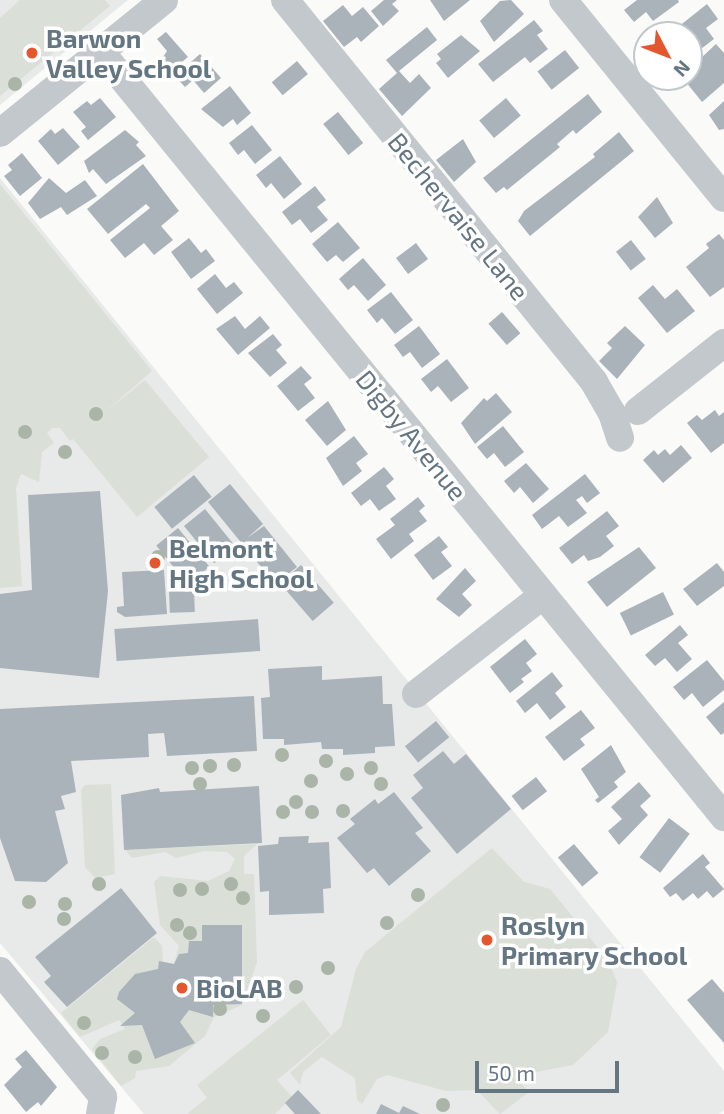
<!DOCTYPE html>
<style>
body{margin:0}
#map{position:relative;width:724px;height:1114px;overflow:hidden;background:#fafaf8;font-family:"Exo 2",sans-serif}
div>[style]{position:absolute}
.built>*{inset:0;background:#e8e9e9}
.green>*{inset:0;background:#dadfd7}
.building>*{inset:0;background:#aab3b9;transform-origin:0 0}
.minor>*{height:28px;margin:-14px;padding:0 14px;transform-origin:14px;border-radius:14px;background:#c3c8cc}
.trees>*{width:14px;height:14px;margin:-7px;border-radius:50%;background:#aab4a7}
.dots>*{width:19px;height:19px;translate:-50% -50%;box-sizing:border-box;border:4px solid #fff;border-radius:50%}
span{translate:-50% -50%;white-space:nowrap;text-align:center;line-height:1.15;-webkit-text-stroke:7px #fff;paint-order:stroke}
.poi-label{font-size:26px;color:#657683;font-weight:700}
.left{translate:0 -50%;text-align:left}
.street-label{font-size:26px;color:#657683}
.north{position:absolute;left:633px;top:21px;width:70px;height:70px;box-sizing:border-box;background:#fff;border:2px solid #c1c8cd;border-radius:50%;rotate:132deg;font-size:19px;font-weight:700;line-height:28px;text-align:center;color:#657683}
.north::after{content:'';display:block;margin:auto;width:24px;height:32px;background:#e4572e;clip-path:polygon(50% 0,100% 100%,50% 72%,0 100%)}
.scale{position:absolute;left:475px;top:1061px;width:144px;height:32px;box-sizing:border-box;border:4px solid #657683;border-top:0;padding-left:9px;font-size:21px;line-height:24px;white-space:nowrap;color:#657683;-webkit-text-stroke:5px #fff;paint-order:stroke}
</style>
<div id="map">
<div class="built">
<div style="clip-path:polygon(0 0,128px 0,0 105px)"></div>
<div style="clip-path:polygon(0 178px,724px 1071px,724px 1110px,719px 1114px,144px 1114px,0 943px)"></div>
</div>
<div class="green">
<div style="clip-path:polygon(20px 0,105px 0,110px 6px,0 96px,0 18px)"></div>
<div style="clip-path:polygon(0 184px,152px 371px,104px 413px,145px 380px,209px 457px,137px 517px,73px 439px,70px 441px,60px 428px,52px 428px,47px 433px,54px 443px,42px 452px,39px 482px,21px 474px,16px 488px,22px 586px,0 588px)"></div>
<div style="clip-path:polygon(111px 784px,115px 874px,95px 878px,85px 867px,81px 790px,85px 785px)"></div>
<div style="clip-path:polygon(257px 844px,244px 856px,244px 874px,254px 874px,257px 962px,242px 1005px,214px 1017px,205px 1036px,169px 1066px,136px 1071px,135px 1078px,121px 1086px,92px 1049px,100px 1039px,125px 1029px,119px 1020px,80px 1037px,61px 1013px,154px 937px,162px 946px,163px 962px,174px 964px,179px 946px,160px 925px,154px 882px,160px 876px,208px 881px,229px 871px,235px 859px,227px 852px,204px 851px,176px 858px,165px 852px,132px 858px,125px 850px)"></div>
<div style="clip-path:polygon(492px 848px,524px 882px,550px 889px,608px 960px,617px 982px,608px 1032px,573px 1065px,514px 1076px,529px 1092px,500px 1114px,477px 1090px,446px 1091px,387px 1075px,377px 1079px,362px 1104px,357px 1100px,355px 1078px,322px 1057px,303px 1072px,300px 1085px,290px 1073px,341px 1027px,356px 969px,365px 952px)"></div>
<div style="clip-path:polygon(303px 1000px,331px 1035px,277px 1080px,292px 1097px,275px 1114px,187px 1114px,207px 1098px,197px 1085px)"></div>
</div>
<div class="building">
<div style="clip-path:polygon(384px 0,397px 0,392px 4px,399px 11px,383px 26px,371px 11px)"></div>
<div style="clip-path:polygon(430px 0,470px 0,444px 21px)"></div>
<div style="clip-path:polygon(511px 0,524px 14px,494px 42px,480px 21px,500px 1px)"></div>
<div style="clip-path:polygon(637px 0,678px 0,679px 2px,653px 21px,646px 12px,634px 22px,624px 10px)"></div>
<div style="clip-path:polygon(707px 4px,718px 19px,706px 28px,714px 39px,693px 55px,689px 35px,668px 35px)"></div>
<div style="clip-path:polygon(343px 5px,352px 16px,363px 7px,379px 26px,361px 42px,357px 37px,344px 47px,323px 21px)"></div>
<div style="clip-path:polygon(534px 20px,543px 31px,537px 35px,548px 49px,530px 63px,525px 57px,493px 82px,478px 64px)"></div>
<div style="clip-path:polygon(427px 27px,437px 40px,399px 71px,410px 83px,419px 74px,431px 88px,402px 116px,379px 89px,397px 73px,386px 60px)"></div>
<div style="clip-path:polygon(166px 32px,188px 57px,171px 71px,161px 60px,167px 51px,157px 39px)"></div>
<div style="clip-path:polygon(461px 35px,480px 51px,448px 78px,436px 63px,441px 59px,437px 54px)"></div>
<div style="clip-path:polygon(716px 44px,724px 53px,724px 83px,702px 102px,682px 77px,689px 77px,689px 64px,694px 60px,699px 66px,700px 59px)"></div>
<div style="left:565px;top:50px;width:23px;height:35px;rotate:52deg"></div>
<div style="clip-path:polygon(200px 54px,221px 78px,204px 93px,193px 80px,185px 87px,175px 76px)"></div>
<div style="left:297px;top:61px;width:17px;height:33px;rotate:50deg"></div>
<div style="clip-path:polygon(230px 86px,251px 113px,237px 125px,233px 119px,223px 127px,201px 109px)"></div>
<div style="clip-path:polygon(588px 94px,602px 112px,576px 134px,573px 130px,557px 144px,560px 147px,507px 190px,504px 187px,496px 193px,483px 178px)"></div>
<div style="clip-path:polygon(100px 98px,116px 117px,88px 140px,81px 131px,86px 127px,73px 112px,87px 101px,91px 105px)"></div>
<div style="left:506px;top:98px;width:23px;height:35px;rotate:50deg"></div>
<div style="clip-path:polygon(724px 101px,724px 129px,719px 130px,709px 115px)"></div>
<div style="left:338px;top:112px;width:40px;height:19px;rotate:51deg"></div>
<div style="clip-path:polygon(252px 125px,272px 150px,255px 164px,244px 150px,238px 155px,229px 143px)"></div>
<div style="clip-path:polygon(63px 128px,80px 147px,58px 165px,38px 141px,51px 129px,55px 134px)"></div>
<div style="clip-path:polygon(125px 130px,139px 142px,136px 145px,146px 156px,106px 184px,93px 169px,89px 173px,84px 161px)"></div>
<div style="clip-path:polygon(619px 132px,634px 151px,530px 236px,518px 221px,524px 211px,595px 157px,593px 154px)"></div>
<div style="clip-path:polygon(463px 139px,476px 162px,454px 182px,436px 160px)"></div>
<div style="clip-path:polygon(22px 153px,42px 178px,20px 196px,4px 176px,12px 170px,8px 165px)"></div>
<div style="clip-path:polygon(280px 156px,302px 184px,284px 199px,271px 183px,266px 188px,256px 175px)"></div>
<div style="clip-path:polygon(143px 164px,179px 211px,161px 226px,173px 240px,154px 255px,144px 243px,125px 258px,110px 240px,150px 208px,146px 204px,108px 234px,87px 209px)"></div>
<div style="clip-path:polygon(49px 178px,66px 193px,85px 180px,97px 196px,67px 215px,61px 207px,40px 219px,28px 203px)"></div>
<div style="clip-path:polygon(315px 186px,326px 200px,317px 207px,328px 220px,311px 233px,300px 219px,292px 225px,282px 212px)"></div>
<div style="clip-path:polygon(657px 197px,673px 223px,655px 238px,638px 217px)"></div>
<div style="clip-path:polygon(338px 222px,360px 248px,343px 262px,336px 255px,327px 262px,312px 244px)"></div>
<div style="clip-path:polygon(719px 234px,724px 240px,724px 287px,710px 297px,686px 267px,709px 248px,706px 244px)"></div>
<div style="clip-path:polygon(189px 238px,201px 253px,206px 249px,215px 261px,191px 279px,171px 252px)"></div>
<div style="left:631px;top:240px;width:24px;height:19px;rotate:52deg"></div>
<div style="left:416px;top:243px;width:20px;height:25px;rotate:53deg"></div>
<div style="clip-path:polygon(363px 258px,386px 285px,368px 301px,354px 285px,348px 290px,339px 279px)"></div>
<div style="clip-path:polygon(215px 274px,226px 288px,234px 282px,243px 293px,217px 314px,197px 289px)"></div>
<div style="clip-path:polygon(653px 285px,665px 299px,677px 289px,695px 311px,667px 333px,638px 298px)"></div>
<div style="clip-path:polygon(391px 292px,413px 320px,395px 334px,382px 318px,377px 323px,367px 310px)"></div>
<div style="left:502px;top:312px;width:28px;height:18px;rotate:49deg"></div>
<div style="clip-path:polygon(235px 316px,245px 329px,260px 316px,270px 328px,238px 355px,216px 329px)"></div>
<div style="clip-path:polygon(419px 326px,440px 354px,422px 368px,410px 352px,403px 357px,394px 345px)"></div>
<div style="clip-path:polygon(625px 326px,645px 345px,617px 379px,599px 361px,612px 348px,607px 343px)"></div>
<div style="clip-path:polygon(273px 334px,282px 345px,276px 350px,287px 363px,270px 377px,248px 353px)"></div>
<div style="clip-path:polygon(447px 359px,469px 388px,451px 402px,438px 386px,431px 392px,421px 379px)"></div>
<div style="clip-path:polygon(301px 366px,312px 378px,304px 384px,315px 398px,298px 411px,277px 386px)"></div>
<div style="clip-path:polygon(496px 393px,512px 412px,475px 444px,461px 423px,484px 398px,487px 401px)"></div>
<div style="clip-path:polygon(328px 401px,346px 430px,327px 446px,305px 420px)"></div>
<div style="clip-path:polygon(715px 410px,719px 416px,724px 412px,724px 443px,711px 453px,687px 423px,697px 415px,702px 420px)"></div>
<div style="clip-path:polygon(503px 426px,524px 452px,505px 467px,494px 453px,487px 459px,477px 447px)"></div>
<div style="clip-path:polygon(354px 436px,368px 454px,356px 463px,362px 471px,343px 486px,326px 458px)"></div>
<div style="clip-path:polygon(681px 445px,692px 458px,663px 483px,643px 460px,654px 450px,658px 455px,665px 449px,670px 455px)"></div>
<div style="clip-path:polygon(526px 463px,549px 489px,533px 503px,520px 487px,514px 493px,504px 481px)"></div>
<div style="clip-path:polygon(384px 467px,394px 479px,386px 486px,396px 499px,379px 511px,370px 499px,361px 506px,351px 493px)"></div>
<div style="clip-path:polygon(585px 474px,600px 493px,587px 503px,582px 496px,576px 500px,587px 513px,568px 527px,559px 516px,542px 529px,532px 515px)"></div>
<div style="left:194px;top:475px;width:28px;height:51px;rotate:51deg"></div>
<div style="clip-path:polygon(230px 484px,263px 524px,247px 538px,264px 526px,297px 567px,275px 584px,208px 502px)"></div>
<div style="clip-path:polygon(100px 491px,108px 591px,99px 678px,0 668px,0 594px,32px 590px,28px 495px)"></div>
<div style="clip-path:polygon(418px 497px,425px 506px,419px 511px,427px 521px,409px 534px,414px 541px,391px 559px,376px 539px,395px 525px,390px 519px)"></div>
<div style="left:205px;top:509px;width:48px;height:27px;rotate:51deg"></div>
<div style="clip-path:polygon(607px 511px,619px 526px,606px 536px,614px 546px,600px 557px,588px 561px,584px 555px,572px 564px,559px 548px)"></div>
<div style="left:178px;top:528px;width:50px;height:28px;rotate:51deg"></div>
<div style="clip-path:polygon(439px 536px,448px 547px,441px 552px,452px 566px,433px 580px,414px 555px)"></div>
<div style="clip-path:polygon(639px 547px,656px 568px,607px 607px,587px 582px)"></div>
<div style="clip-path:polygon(717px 563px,724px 572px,724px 586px,697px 606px,683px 589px)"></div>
<div style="left:301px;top:565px;width:50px;height:28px;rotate:49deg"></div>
<div style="clip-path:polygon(465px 568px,476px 581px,462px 594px,472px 605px,459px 617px,436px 599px)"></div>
<div style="clip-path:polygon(164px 570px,167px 614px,125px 617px,117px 612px,117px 607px,124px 606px,122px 572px)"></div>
<div style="left:194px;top:589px;width:23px;height:25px;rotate:88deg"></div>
<div style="left:663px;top:592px;width:25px;height:48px;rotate:64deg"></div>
<div style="left:258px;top:619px;width:32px;height:144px;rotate:86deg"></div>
<div style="clip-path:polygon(680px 625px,688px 635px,678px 643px,692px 659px,677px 672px,665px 658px,655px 666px,645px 655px)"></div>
<div style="clip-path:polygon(525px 639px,537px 654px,526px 663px,532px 671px,521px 679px,524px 682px,510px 693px,490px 667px)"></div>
<div style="clip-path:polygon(707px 660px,724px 681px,724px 690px,703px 707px,692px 693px,684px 700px,673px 687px)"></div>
<div style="clip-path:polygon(322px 666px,322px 680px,382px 676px,383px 704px,392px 704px,395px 746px,375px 747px,375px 753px,343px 755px,343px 749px,322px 749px,321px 742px,284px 745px,284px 739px,263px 739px,261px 698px,270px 697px,268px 669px)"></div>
<div style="clip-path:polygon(552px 672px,563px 686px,555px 693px,566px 707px,550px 720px,537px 703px,525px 713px,516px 701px)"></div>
<div style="clip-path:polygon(254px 696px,257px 751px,167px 756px,164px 733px,148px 734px,149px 757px,71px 761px,76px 792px,61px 796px,65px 809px,55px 811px,68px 863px,46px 882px,15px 881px,0 838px,0 709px)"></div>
<div style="clip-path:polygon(724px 702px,724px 733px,721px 735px,706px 717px)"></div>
<div style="clip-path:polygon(581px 710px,595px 728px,580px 739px,585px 745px,564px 761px,545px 737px)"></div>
<div style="left:436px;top:721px;width:21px;height:40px;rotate:51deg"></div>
<div style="clip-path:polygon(611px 745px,626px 772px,614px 782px,618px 787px,598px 803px,595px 800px,599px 797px,581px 769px)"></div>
<div style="clip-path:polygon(443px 751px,454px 764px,466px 754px,511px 809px,457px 854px,411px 798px,423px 788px,413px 775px)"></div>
<div style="left:536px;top:777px;width:18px;height:31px;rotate:52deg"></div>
<div style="clip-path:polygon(639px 782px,651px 796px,640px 806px,648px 815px,619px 845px,608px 831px,622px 819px,611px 807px)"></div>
<div style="clip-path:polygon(259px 786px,262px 843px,124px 850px,121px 795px,159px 788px,160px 792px)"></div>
<div style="clip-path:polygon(394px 792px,423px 828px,415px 833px,431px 851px,389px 886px,374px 868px,367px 873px,337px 838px,355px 824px,350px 819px,375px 799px,378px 804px)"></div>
<div style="left:669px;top:818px;width:26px;height:49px;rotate:37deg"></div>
<div style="clip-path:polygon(309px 836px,308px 843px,329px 842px,331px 888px,323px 889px,324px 913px,269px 915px,269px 891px,260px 892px,258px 846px,278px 844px,279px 837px)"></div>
<div style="left:574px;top:844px;width:38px;height:21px;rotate:50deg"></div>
<div style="clip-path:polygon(703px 854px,710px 863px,705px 867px,724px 889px,713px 898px,707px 891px,698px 899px,693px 893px,683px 901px,676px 893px,670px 897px,663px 888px)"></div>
<div style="clip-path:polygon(121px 888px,157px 933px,67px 1007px,44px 982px,51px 976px,35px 957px)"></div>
<div style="clip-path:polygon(202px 925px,242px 925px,242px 1004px,213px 1005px,213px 1017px,189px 1010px,180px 1022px,195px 1043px,155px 1059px,142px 1025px,120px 1026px,135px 1013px,117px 999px,119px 992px,135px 974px,158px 969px,159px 961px,174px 964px,179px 954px,188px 953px,189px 941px,202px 941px)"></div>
<div style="clip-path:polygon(712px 979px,724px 993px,724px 1043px,687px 1000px)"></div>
<div style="clip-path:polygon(26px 1050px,57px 1087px,41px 1106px,38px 1102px,26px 1112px,4px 1085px,22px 1067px,15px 1059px)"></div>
<div style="clip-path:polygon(298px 1090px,321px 1114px,295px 1114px,285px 1103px)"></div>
<div style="clip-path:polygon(381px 1104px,399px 1113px,403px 1106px,420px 1114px,376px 1114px)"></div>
</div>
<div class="minor">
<div style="left:285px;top:0;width:491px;rotate:51deg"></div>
<div style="left:594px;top:382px;width:36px;rotate:60deg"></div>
<div style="left:612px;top:413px;width:26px;rotate:72deg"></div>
<div style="left:563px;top:0;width:255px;rotate:50.9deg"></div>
<div style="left:101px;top:52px;width:987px;rotate:50.84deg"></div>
<div style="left:0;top:133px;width:211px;rotate:-39deg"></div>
<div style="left:638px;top:411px;width:110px;rotate:-38.3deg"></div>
<div style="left:416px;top:694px;width:161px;rotate:-37.9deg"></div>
<div style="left:0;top:971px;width:163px;rotate:50.7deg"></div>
<div style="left:103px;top:1097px;width:17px;rotate:100deg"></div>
</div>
<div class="trees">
<div style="left:15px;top:84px"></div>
<div style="left:96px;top:414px"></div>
<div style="left:25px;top:432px"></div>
<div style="left:65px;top:452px"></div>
<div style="left:158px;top:557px"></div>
<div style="left:282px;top:755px"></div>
<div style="left:326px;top:761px"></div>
<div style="left:234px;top:765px"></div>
<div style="left:210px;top:766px"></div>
<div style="left:192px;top:768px"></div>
<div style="left:371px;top:768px"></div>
<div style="left:347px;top:774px"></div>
<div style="left:311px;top:781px"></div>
<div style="left:200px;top:784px"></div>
<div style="left:381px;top:784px"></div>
<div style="left:296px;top:802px"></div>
<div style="left:343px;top:811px"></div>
<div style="left:283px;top:812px"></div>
<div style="left:312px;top:812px"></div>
<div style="left:99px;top:884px"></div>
<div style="left:231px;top:884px"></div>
<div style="left:202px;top:889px"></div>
<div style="left:180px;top:890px"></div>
<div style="left:418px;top:895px"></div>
<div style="left:243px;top:898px"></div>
<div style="left:29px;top:902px"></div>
<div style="left:65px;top:904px"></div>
<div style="left:64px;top:919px"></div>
<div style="left:387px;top:923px"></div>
<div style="left:177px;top:925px"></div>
<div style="left:190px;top:933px"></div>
<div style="left:328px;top:968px"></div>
<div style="left:296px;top:987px"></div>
<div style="left:220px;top:1009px"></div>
<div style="left:263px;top:1016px"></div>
<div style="left:84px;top:1023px"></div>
<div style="left:102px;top:1053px"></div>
<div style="left:135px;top:1057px"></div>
<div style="left:443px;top:1105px"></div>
</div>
<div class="dots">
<div style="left:32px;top:53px;background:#e4572e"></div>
<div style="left:155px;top:563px;background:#e4572e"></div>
<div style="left:487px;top:940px;background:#e4572e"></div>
<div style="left:182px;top:988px;background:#e4572e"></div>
</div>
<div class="poi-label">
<span class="left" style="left:46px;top:53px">Barwon<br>Valley School</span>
<span class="left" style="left:169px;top:563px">Belmont<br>High School</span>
<span class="left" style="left:501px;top:940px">Roslyn<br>Primary School</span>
<span class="left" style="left:196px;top:988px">BioLAB</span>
</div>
<div class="street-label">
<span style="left:459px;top:216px;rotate:51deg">Bechervaise Lane</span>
<span style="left:412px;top:435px;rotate:51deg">Digby Avenue</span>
</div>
<div class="north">N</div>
<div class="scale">50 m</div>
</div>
